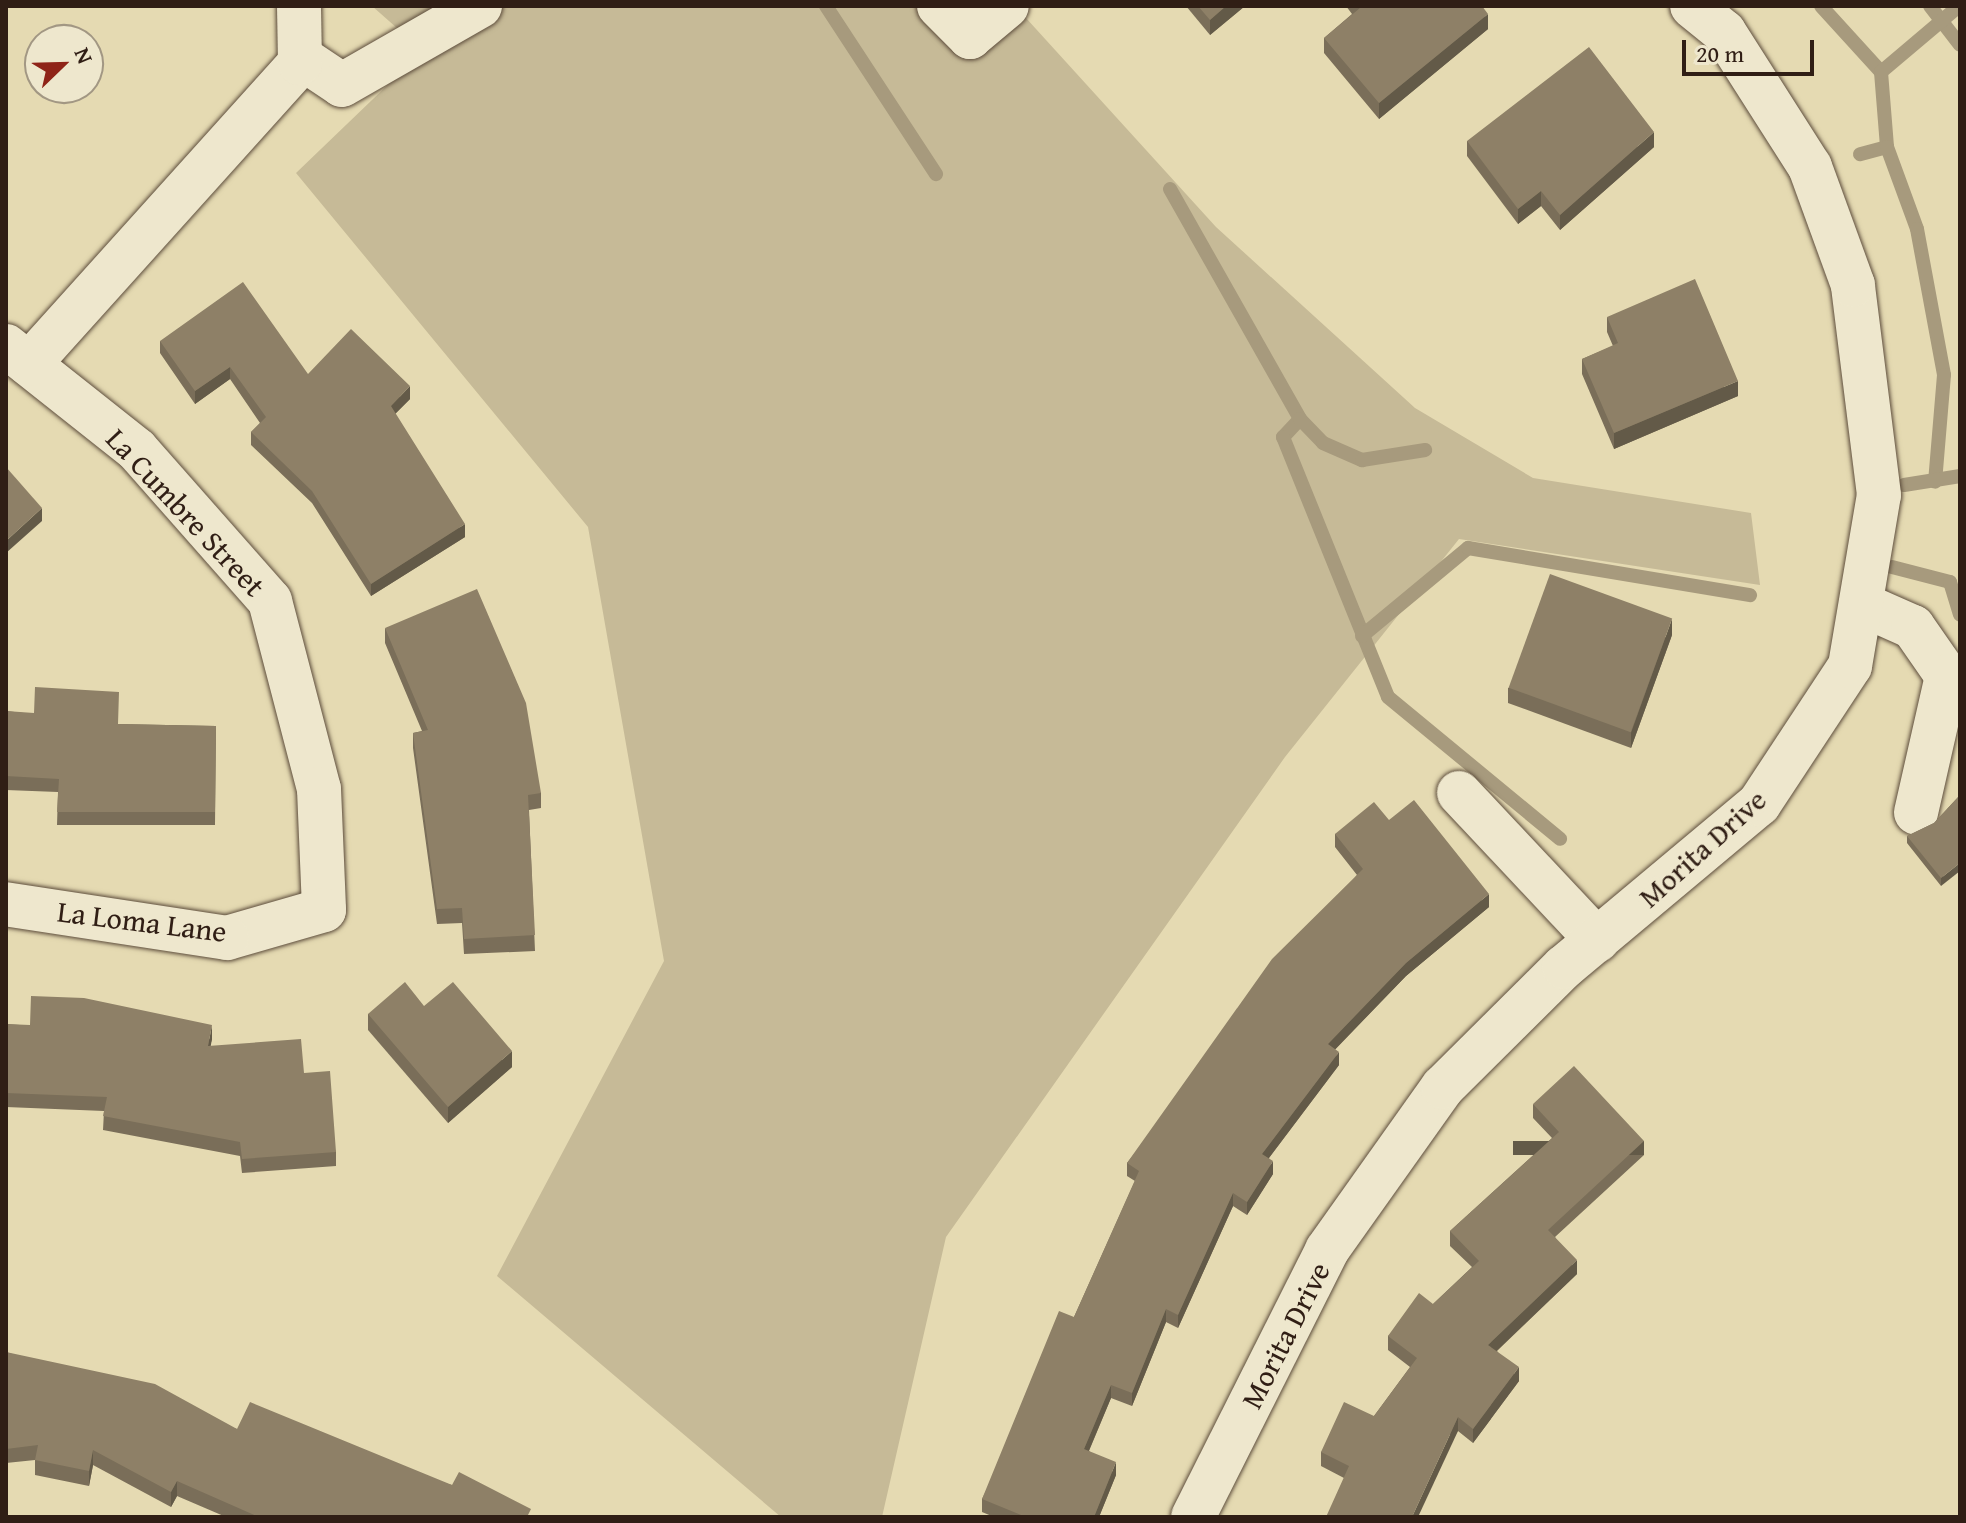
<!DOCTYPE html>
<style>
body{margin:0}
#map{position:relative;width:1966px;height:1523px;overflow:hidden;background:#e5dab2;font-family:"Gentium Book Plus",serif}
div>[style]{position:absolute}
.green>*{inset:0;background:#c6ba97}
.stream>*{height:14px;margin:-7px;padding:0 7px;transform-origin:7px;border-radius:7px;background:#a79a7d}
.roads{filter:drop-shadow(0 0 2px #5d4d3c) drop-shadow(0 0 2px #5d4d3c)}
.minor>*{height:44px;margin:-22px;padding:0 22px;transform-origin:22px;border-radius:22px;background:#eee7cd}
.wall>*{inset:0;background:#7a6e59}
.shaded-wall>*{inset:0;background:#635a48;transform-origin:0 0}
.building>*{inset:0;background:#8e8067;transform-origin:0 0}
span{translate:-50% -50%;white-space:nowrap;text-align:center;line-height:1.15;-webkit-text-stroke:7px #eee7cd;paint-order:stroke}
.street-label{font-size:30px;color:#301e15}
.frame{position:absolute;inset:0;border:8px solid #301e15;pointer-events:none}
.north{position:absolute;left:24px;top:24px;width:80px;height:80px;box-sizing:border-box;background:#eee7cd;border:2px solid #a29783;border-radius:50%;rotate:67deg;font-size:22px;font-weight:700;line-height:32px;text-align:center;color:#301e15}
.north::after{content:'';display:block;margin:auto;width:28px;height:36px;background:#8f2418;clip-path:polygon(50% 0,100% 100%,50% 72%,0 100%)}
.scale{position:absolute;left:1682px;top:40px;width:132px;height:36px;box-sizing:border-box;border:4px solid #301e15;border-top:0;padding-left:10px;font-size:24px;line-height:28px;white-space:nowrap;color:#301e15;-webkit-text-stroke:6px #eee7cd;paint-order:stroke}
</style>
<div id="map">
<div class="green">
<div style="clip-path:polygon(372px 6px,1015px 6px,1216px 227px,1415px 408px,1533px 478px,1751px 513px,1760px 585px,1459px 539px,1285px 757px,946px 1237px,882px 1517px,781px 1517px,497px 1276px,664px 961px,588px 527px,296px 173px,423px 51px)"></div>
</div>
<div class="stream">
<div style="left:826px;top:6px;width:201px;rotate:56.8deg"></div>
<div style="left:1821px;top:6px;width:89px;rotate:47.7deg"></div>
<div style="left:1881px;top:72px;width:75px;rotate:85.4deg"></div>
<div style="left:1887px;top:147px;width:28px;rotate:165deg"></div>
<div style="left:1930px;top:6px;width:49px;rotate:52.4deg"></div>
<div style="left:1881px;top:72px;width:102px;rotate:-40.2deg"></div>
<div style="left:1887px;top:147px;width:87px;rotate:69.9deg"></div>
<div style="left:1917px;top:229px;width:148px;rotate:79.5deg"></div>
<div style="left:1944px;top:375px;width:107px;rotate:94.8deg"></div>
<div style="left:1170px;top:189px;width:264px;rotate:60.5deg"></div>
<div style="left:1300px;top:419px;width:25px;rotate:133deg"></div>
<div style="left:1283px;top:437px;width:280px;rotate:68deg"></div>
<div style="left:1388px;top:697px;width:223px;rotate:39.5deg"></div>
<div style="left:1300px;top:419px;width:33px;rotate:46deg"></div>
<div style="left:1323px;top:443px;width:43px;rotate:23.6deg"></div>
<div style="left:1362px;top:460px;width:64px;rotate:-9deg"></div>
<div style="left:1904px;top:485px;width:57px;rotate:-9.1deg"></div>
<div style="left:1892px;top:567px;width:60px;rotate:14.5deg"></div>
<div style="left:1950px;top:582px;width:34px;rotate:73deg"></div>
<div style="left:1362px;top:636px;width:138px;rotate:-39.7deg"></div>
<div style="left:1468px;top:548px;width:286px;rotate:9.5deg"></div>
</div>
<div class="roads">
<div class="minor">
<div style="left:939px;top:6px;width:44px;rotate:45deg"></div>
<div style="left:970px;top:37px;width:48px;rotate:-40deg"></div>
<div style="left:300px;top:57px;width:50px;rotate:33.7deg"></div>
<div style="left:342px;top:85px;width:159px;rotate:-29.8deg"></div>
<div style="left:6px;top:346px;width:167px;rotate:38.4deg"></div>
<div style="left:137px;top:450px;width:201px;rotate:48.6deg"></div>
<div style="left:270px;top:601px;width:194px;rotate:75.4deg"></div>
<div style="left:319px;top:789px;width:121px;rotate:87.6deg"></div>
<div style="left:324px;top:910px;width:101px;rotate:163.9deg"></div>
<div style="left:227px;top:938px;width:224px;rotate:-171.3deg"></div>
<div style="left:29px;top:364px;width:405px;rotate:-48deg"></div>
<div style="left:300px;top:63px;width:57px;rotate:-91deg"></div>
<div style="left:1861px;top:604px;width:57px;rotate:23.9deg"></div>
<div style="left:1913px;top:627px;width:60px;rotate:55.2deg"></div>
<div style="left:1947px;top:676px;width:140px;rotate:102.8deg"></div>
<div style="left:1459px;top:793px;width:202px;rotate:46.8deg"></div>
<div style="left:1193px;top:1517px;width:299px;rotate:-63.3deg"></div>
<div style="left:1327px;top:1250px;width:200px;rotate:-54.6deg"></div>
<div style="left:1443px;top:1087px;width:170px;rotate:-44.8deg"></div>
<div style="left:1564px;top:967px;width:254px;rotate:-39.9deg"></div>
<div style="left:1759px;top:804px;width:165px;rotate:-56.6deg"></div>
<div style="left:1850px;top:666px;width:173px;rotate:-80.4deg"></div>
<div style="left:1879px;top:495px;width:212px;rotate:-97.1deg"></div>
<div style="left:1853px;top:285px;width:126px;rotate:-110deg"></div>
<div style="left:1810px;top:167px;width:160px;rotate:-122.5deg"></div>
<div style="left:1724px;top:32px;width:41px;rotate:-140.9deg"></div>
</div>
</div>
<div class="wall">
<div style="clip-path:polygon(1186px 6px,1245px 6px,1210px 35px)"></div>
<div style="clip-path:polygon(1346px 6px,1482px 6px,1488px 29px,1379px 119px,1324px 53px,1324px 38px,1352px 14px)"></div>
<div style="clip-path:polygon(1467px 141px,1654px 147px,1560px 230px,1541px 206px,1518px 224px,1467px 156px)"></div>
<div style="clip-path:polygon(1607px 317px,1738px 396px,1614px 449px,1582px 374px,1582px 359px,1613px 346px,1607px 332px)"></div>
<div style="clip-path:polygon(160px 341px,410px 399px,395px 414px,465px 537px,371px 596px,312px 503px,251px 445px,251px 432px,260px 423px,230px 379px,195px 404px,160px 353px)"></div>
<div style="clip-path:polygon(385px 628px,541px 793px,541px 808px,529px 810px,535px 951px,464px 954px,462px 923px,437px 924px,413px 748px,413px 733px,422px 731px,385px 643px)"></div>
<div style="clip-path:polygon(1672px 635px,1631px 748px,1508px 703px,1508px 688px)"></div>
<div style="clip-path:polygon(6px 711px,118px 724px,216px 726px,215px 825px,57px 825px,58px 792px,6px 790px)"></div>
<div style="clip-path:polygon(1960px 795px,1941px 886px,1907px 843px,1907px 836px,1934px 823px)"></div>
<div style="clip-path:polygon(1389px 820px,1489px 907px,1406px 976px,1335px 1049px,1339px 1065px,1269px 1158px,1273px 1174px,1247px 1215px,1233px 1206px,1178px 1328px,1166px 1322px,1132px 1406px,1111px 1398px,1089px 1451px,1116px 1475px,1099px 1517px,994px 1517px,982px 1512px,982px 1499px,1074px 1317px,1135px 1181px,1127px 1176px,1127px 1163px,1357px 875px,1335px 847px,1335px 834px)"></div>
<div style="clip-path:polygon(424px 1006px,512px 1067px,448px 1123px,368px 1030px,368px 1014px)"></div>
<div style="clip-path:polygon(6px 1024px,212px 1039px,210px 1046px,304px 1073px,336px 1152px,336px 1166px,242px 1173px,240px 1156px,103px 1130px,104px 1111px,6px 1107px)"></div>
<div style="clip-path:polygon(1533px 1104px,1644px 1155px,1555px 1237px,1577px 1274px,1497px 1351px,1519px 1381px,1473px 1443px,1458px 1431px,1344px 1478px,1321px 1466px,1321px 1452px,1374px 1416px,1410px 1367px,1388px 1350px,1388px 1336px,1433px 1304px,1472px 1267px,1450px 1246px,1450px 1231px,1552px 1138px,1533px 1118px)"></div>
<div style="clip-path:polygon(6px 1352px,237px 1429px,452px 1485px,531px 1517px,226px 1517px,177px 1496px,171px 1507px,93px 1465px,89px 1486px,35px 1475px,35px 1460px,6px 1463px)"></div>
</div>
<div class="shaded-wall">
<div style="clip-path:polygon(1226px 6px,1245px 6px,1210px 35px,1210px 20px)"></div>
<div style="clip-path:polygon(1488px 14px,1488px 29px,1379px 119px,1379px 103px)"></div>
<div style="clip-path:polygon(1654px 132px,1654px 147px,1560px 230px,1560px 215px)"></div>
<div style="clip-path:polygon(1541px 191px,1541px 206px,1518px 224px,1518px 209px)"></div>
<div style="clip-path:polygon(230px 367px,230px 379px,195px 404px,195px 391px)"></div>
<div style="clip-path:polygon(1738px 381px,1738px 396px,1614px 449px,1614px 433px)"></div>
<div style="clip-path:polygon(410px 386px,410px 399px,391px 418px,391px 406px)"></div>
<div style="clip-path:polygon(42px 508px,42px 521px,6px 553px,6px 541px)"></div>
<div style="clip-path:polygon(465px 524px,465px 537px,371px 596px,371px 584px)"></div>
<div style="clip-path:polygon(1672px 619px,1672px 635px,1631px 748px,1631px 733px)"></div>
<div style="clip-path:polygon(1960px 863px,1960px 871px,1941px 886px,1941px 878px)"></div>
<div style="clip-path:polygon(1489px 894px,1489px 907px,1406px 976px,1328px 1057px,1328px 1044px,1406px 963px)"></div>
<div style="clip-path:polygon(212px 1025px,212px 1039px,208px 1060px,208px 1046px)"></div>
<div style="clip-path:polygon(512px 1051px,512px 1067px,448px 1123px,448px 1107px)"></div>
<div style="clip-path:polygon(1339px 1052px,1339px 1065px,1262px 1167px,1262px 1154px)"></div>
<div style="left:1644px;top:1141px;width:14px;height:131px;rotate:90deg"></div>
<div style="clip-path:polygon(1273px 1161px,1273px 1174px,1247px 1215px,1247px 1202px)"></div>
<div style="clip-path:polygon(1233px 1193px,1233px 1206px,1178px 1328px,1178px 1315px)"></div>
<div style="clip-path:polygon(1577px 1260px,1577px 1274px,1488px 1359px,1488px 1345px)"></div>
<div style="clip-path:polygon(1166px 1309px,1166px 1322px,1132px 1406px,1132px 1393px)"></div>
<div style="clip-path:polygon(1519px 1367px,1519px 1381px,1473px 1443px,1473px 1429px)"></div>
<div style="clip-path:polygon(1111px 1385px,1111px 1398px,1084px 1462px,1084px 1449px)"></div>
<div style="clip-path:polygon(1458px 1417px,1458px 1431px,1418px 1517px,1412px 1517px)"></div>
<div style="clip-path:polygon(93px 1450px,93px 1465px,89px 1486px,89px 1471px)"></div>
<div style="clip-path:polygon(1116px 1462px,1116px 1475px,1099px 1517px,1094px 1517px)"></div>
<div style="clip-path:polygon(177px 1481px,177px 1496px,171px 1507px,171px 1492px)"></div>
</div>
<div class="building">
<div style="clip-path:polygon(1198px 6px,1226px 6px,1210px 20px)"></div>
<div style="clip-path:polygon(1358px 6px,1482px 6px,1488px 14px,1379px 103px,1324px 38px,1360px 8px)"></div>
<div style="clip-path:polygon(1589px 47px,1654px 132px,1560px 215px,1541px 191px,1518px 209px,1467px 141px)"></div>
<div style="clip-path:polygon(1695px 279px,1738px 381px,1614px 433px,1582px 359px,1618px 343px,1607px 317px)"></div>
<div style="clip-path:polygon(243px 282px,308px 374px,351px 329px,410px 386px,391px 406px,465px 524px,371px 584px,312px 491px,251px 432px,266px 417px,230px 367px,195px 391px,160px 341px)"></div>
<div style="clip-path:polygon(6px 467px,42px 508px,6px 541px)"></div>
<div style="left:1550px;top:574px;width:130px;height:121px;rotate:20deg"></div>
<div style="clip-path:polygon(477px 589px,526px 703px,541px 793px,528px 795px,535px 935px,464px 939px,462px 908px,437px 909px,413px 733px,428px 730px,385px 628px)"></div>
<div style="clip-path:polygon(35px 687px,119px 692px,118px 724px,216px 726px,215px 812px,57px 812px,59px 779px,6px 776px,6px 711px,34px 713px)"></div>
<div style="clip-path:polygon(1960px 795px,1960px 863px,1941px 878px,1907px 836px,1934px 823px)"></div>
<div style="clip-path:polygon(1414px 800px,1489px 894px,1406px 963px,1328px 1044px,1339px 1052px,1262px 1154px,1273px 1161px,1247px 1202px,1233px 1193px,1178px 1315px,1166px 1309px,1132px 1393px,1111px 1385px,1084px 1449px,1116px 1462px,1094px 1517px,1026px 1517px,982px 1499px,1059px 1311px,1074px 1317px,1139px 1171px,1127px 1163px,1272px 959px,1363px 869px,1335px 834px,1374px 802px,1389px 820px)"></div>
<div style="clip-path:polygon(405px 982px,424px 1006px,453px 982px,512px 1051px,448px 1107px,368px 1014px)"></div>
<div style="clip-path:polygon(31px 996px,84px 998px,212px 1025px,208px 1046px,301px 1039px,304px 1073px,330px 1071px,336px 1152px,242px 1159px,240px 1142px,103px 1116px,107px 1097px,6px 1093px,6px 1024px,30px 1025px)"></div>
<div style="clip-path:polygon(1574px 1066px,1644px 1141px,1548px 1230px,1577px 1260px,1488px 1345px,1519px 1367px,1473px 1429px,1458px 1417px,1412px 1517px,1326px 1517px,1349px 1466px,1321px 1452px,1344px 1402px,1374px 1416px,1417px 1358px,1388px 1336px,1419px 1293px,1433px 1304px,1479px 1261px,1450px 1231px,1559px 1132px,1533px 1104px)"></div>
<div style="clip-path:polygon(6px 1352px,155px 1384px,237px 1429px,250px 1402px,452px 1485px,459px 1472px,531px 1509px,527px 1517px,259px 1517px,177px 1481px,171px 1492px,93px 1450px,89px 1471px,35px 1460px,38px 1445px,6px 1449px)"></div>
</div>
<div class="street-label">
<span style="left:186px;top:512px;rotate:47deg">La Cumbre Street</span>
<span style="left:1702px;top:848px;rotate:-42deg">Morita Drive</span>
<span style="left:142px;top:921px;rotate:7deg">La Loma Lane</span>
<span style="left:1285px;top:1335px;rotate:-63deg">Morita Drive</span>
</div>
<div class="frame"></div>
<div class="north">N</div>
<div class="scale">20 m</div>
</div>
